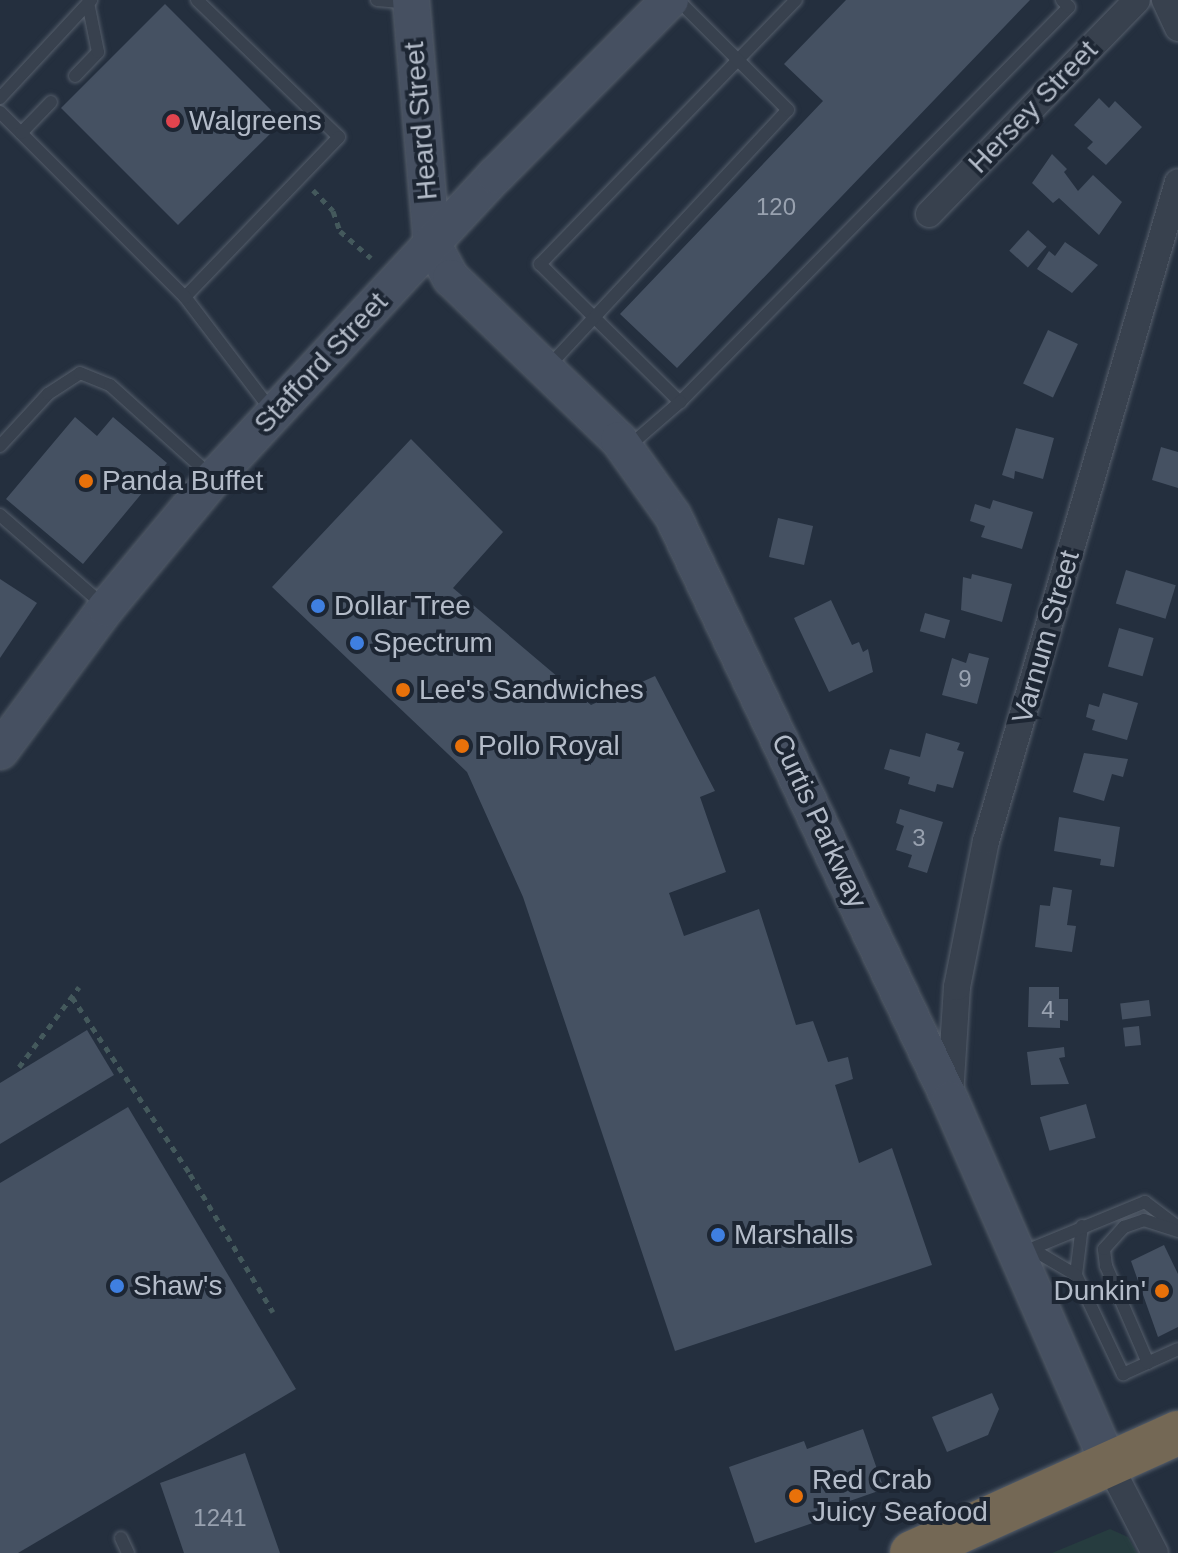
<!DOCTYPE html>
<style>
body{margin:0}
#map{position:relative;width:1178px;height:1553px;overflow:hidden;background:#242f3e;font-family:Arial,sans-serif}
div>[style]{position:absolute}
.green>*{inset:0;background:#263c3f}
.building>*{inset:0;background:#455162;transform-origin:0 0}
.path>*{height:5px;margin-top:-2.5px;transform-origin:0;background:repeating-linear-gradient(90deg,#44595c 0 6px,transparent 0 12px)}
.roads{filter:drop-shadow(0 0 2px #565f6c) drop-shadow(0 0 2px #565f6c)}
.lane>*{height:12px;margin:-6px;padding:0 6px;transform-origin:6px;border-radius:6px;background:#38414e}
.street>*{height:26px;margin:-13px;padding:0 13px;transform-origin:13px;border-radius:13px;background:#38414e}
.secondary>*{height:36px;margin:-18px;padding:0 18px;transform-origin:18px;border-radius:18px;background:#465061}
.highway>*{height:44px;margin:-22px;padding:0 22px;transform-origin:22px;border-radius:22px;background:#746855}
.dots>*{width:22px;height:22px;translate:-50% -50%;box-sizing:border-box;border:4px solid #1d2633;border-radius:50%}
span{translate:-50% -50%;white-space:nowrap;text-align:center;line-height:1.15;-webkit-text-stroke:8px #1d2633;paint-order:stroke}
.number-label{font-size:24px;color:#98a1af}
.number-label span{-webkit-text-stroke-width:0}
.street-label{font-size:28px;color:#b4bcc9}
.poi-label{font-size:28px;color:#b4bcc9}
.left{translate:0 -50%;text-align:left}
.right{translate:-100% -50%;text-align:right}
</style>
<div id="map">
<div class="green">
<div style="clip-path:polygon(1110px 1529px,1128px 1537px,1137px 1553px,1052px 1553px)"></div>
</div>
<div class="building">
<div style="clip-path:polygon(846px 0,1030px 0,677px 368px,620px 314px,823px 101px,784px 64px)"></div>
<div style="clip-path:polygon(165px 4px,271px 110px,272px 132px,178px 225px,61px 108px)"></div>
<div style="clip-path:polygon(1099px 98px,1109px 108px,1115px 101px,1142px 127px,1106px 165px,1087px 148px,1093px 142px,1074px 125px)"></div>
<div style="clip-path:polygon(1052px 154px,1067px 169px,1064px 172px,1078px 191px,1093px 175px,1122px 202px,1099px 235px,1059px 198px,1053px 203px,1032px 183px)"></div>
<div style="left:1028px;top:230px;width:25px;height:28px;rotate:42deg"></div>
<div style="clip-path:polygon(1065px 242px,1098px 265px,1072px 293px,1037px 269px,1049px 251px,1055px 256px)"></div>
<div style="left:1048px;top:330px;width:33px;height:59px;rotate:25deg"></div>
<div style="clip-path:polygon(75px 417px,97px 436px,113px 417px,167px 463px,83px 564px,6px 499px)"></div>
<div style="clip-path:polygon(1016px 428px,1054px 438px,1043px 479px,1015px 471px,1014px 479px,1002px 475px)"></div>
<div style="clip-path:polygon(411px 439px,503px 532px,453px 588px,591px 705px,655px 676px,715px 791px,700px 797px,726px 872px,669px 893px,684px 936px,759px 909px,796px 1025px,813px 1021px,828px 1062px,848px 1057px,853px 1079px,835px 1085px,859px 1163px,892px 1148px,932px 1265px,675px 1351px,523px 897px,467px 772px,272px 587px)"></div>
<div style="clip-path:polygon(1161px 447px,1178px 452px,1178px 488px,1152px 480px)"></div>
<div style="clip-path:polygon(993px 500px,1033px 512px,1022px 549px,981px 537px,985px 526px,970px 521px,975px 504px,990px 509px)"></div>
<div style="left:778px;top:518px;width:36px;height:40px;rotate:13deg"></div>
<div style="left:1126px;top:570px;width:52px;height:35px;rotate:17deg"></div>
<div style="clip-path:polygon(972px 574px,1012px 584px,1002px 622px,961px 610px,963px 577px,971px 579px)"></div>
<div style="clip-path:polygon(0 579px,37px 603px,0 658px)"></div>
<div style="clip-path:polygon(831px 600px,852px 645px,859px 642px,863px 652px,868px 649px,873px 672px,829px 692px,794px 618px)"></div>
<div style="left:925px;top:613px;width:26px;height:19px;rotate:16deg"></div>
<div style="left:1119px;top:628px;width:36px;height:40px;rotate:16deg"></div>
<div style="clip-path:polygon(969px 653px,989px 658px,977px 704px,942px 695px,952px 658px,966px 663px)"></div>
<div style="clip-path:polygon(1103px 693px,1138px 703px,1127px 740px,1092px 730px,1095px 720px,1086px 717px,1089px 704px,1099px 707px)"></div>
<div style="clip-path:polygon(926px 733px,960px 743px,957px 750px,964px 752px,953px 788px,937px 784px,935px 792px,908px 784px,910px 777px,884px 769px,890px 749px,920px 757px)"></div>
<div style="clip-path:polygon(1084px 753px,1128px 759px,1123px 777px,1112px 774px,1104px 801px,1073px 792px)"></div>
<div style="clip-path:polygon(900px 809px,943px 822px,927px 873px,908px 867px,912px 855px,896px 850px,904px 826px,896px 823px)"></div>
<div style="clip-path:polygon(1059px 817px,1120px 827px,1114px 867px,1100px 865px,1101px 859px,1054px 851px)"></div>
<div style="clip-path:polygon(1053px 887px,1072px 890px,1067px 925px,1076px 926px,1072px 952px,1035px 947px,1040px 905px,1050px 906px)"></div>
<div style="clip-path:polygon(1029px 987px,1059px 987px,1059px 999px,1068px 999px,1068px 1021px,1060px 1020px,1060px 1028px,1028px 1027px)"></div>
<div style="left:1149px;top:1000px;width:16px;height:29px;rotate:83deg"></div>
<div style="left:1139px;top:1026px;width:19px;height:16px;rotate:84deg"></div>
<div style="clip-path:polygon(87px 1030px,114px 1075px,0 1144px,0 1083px)"></div>
<div style="clip-path:polygon(1064px 1047px,1065px 1057px,1059px 1058px,1069px 1084px,1031px 1085px,1027px 1052px)"></div>
<div style="left:1086px;top:1104px;width:35px;height:48px;rotate:74deg"></div>
<div style="clip-path:polygon(128px 1107px,296px 1389px,18px 1553px,0 1553px,0 1183px)"></div>
<div style="clip-path:polygon(1164px 1245px,1178px 1274px,1178px 1327px,1158px 1337px,1131px 1261px)"></div>
<div style="clip-path:polygon(992px 1393px,999px 1409px,988px 1435px,947px 1452px,932px 1417px)"></div>
<div style="clip-path:polygon(863px 1429px,884px 1489px,827px 1509px,830px 1517px,755px 1543px,729px 1467px,804px 1441px,807px 1449px)"></div>
<div style="clip-path:polygon(245px 1453px,280px 1553px,184px 1553px,160px 1483px)"></div>
</div>
<div class="path">
<div style="left:313px;top:190px;width:29px;rotate:46deg"></div>
<div style="left:333px;top:211px;width:21px;rotate:71deg"></div>
<div style="left:340px;top:231px;width:41px;rotate:41.1deg"></div>
<div style="left:72px;top:997px;width:213px;rotate:56.3deg"></div>
<div style="left:190px;top:1174px;width:161px;rotate:59deg"></div>
<div style="left:19px;top:1067px;width:100px;rotate:-53.1deg"></div>
</div>
<div class="roads">
<div class="lane">
<div style="left:197px;top:0;width:197px;rotate:44deg"></div>
<div style="left:339px;top:137px;width:222px;rotate:133.9deg"></div>
<div style="left:185px;top:297px;width:142px;rotate:52.7deg"></div>
<div style="left:377px;top:0;width:33px;rotate:5deg"></div>
<div style="left:796px;top:0;width:368px;rotate:134.1deg"></div>
<div style="left:540px;top:264px;width:197px;rotate:44.6deg"></div>
<div style="left:680px;top:402px;width:554px;rotate:-45.44deg"></div>
<div style="left:1069px;top:7px;width:10px;rotate:-135deg"></div>
<div style="left:75px;top:76px;width:33px;rotate:-46deg"></div>
<div style="left:98px;top:52px;width:50px;rotate:-101.5deg"></div>
<div style="left:0;top:98px;width:134px;rotate:-47.1deg"></div>
<div style="left:0;top:112px;width:262px;rotate:45deg"></div>
<div style="left:21px;top:133px;width:43px;rotate:-45.9deg"></div>
<div style="left:547px;top:368px;width:353px;rotate:-47deg"></div>
<div style="left:788px;top:110px;width:156px;rotate:-135deg"></div>
<div style="left:0;top:446px;width:71px;rotate:-47.3deg"></div>
<div style="left:48px;top:394px;width:38px;rotate:-33deg"></div>
<div style="left:80px;top:373px;width:32px;rotate:22deg"></div>
<div style="left:110px;top:385px;width:136px;rotate:42deg"></div>
<div style="left:628px;top:447px;width:69px;rotate:-40.9deg"></div>
<div style="left:0;top:515px;width:137px;rotate:41.1deg"></div>
<div style="left:1082px;top:1226px;width:49px;rotate:97deg"></div>
<div style="left:1076px;top:1275px;width:110px;rotate:64.6deg"></div>
<div style="left:1123px;top:1374px;width:60px;rotate:-24.4deg"></div>
<div style="left:1030px;top:1248px;width:53px;rotate:30.4deg"></div>
<div style="left:1021px;top:1253px;width:134px;rotate:-22.4deg"></div>
<div style="left:1145px;top:1202px;width:41px;rotate:37.1deg"></div>
<div style="left:1148px;top:1363px;width:106px;rotate:-113.4deg"></div>
<div style="left:1106px;top:1266px;width:17px;rotate:-97deg"></div>
<div style="left:1104px;top:1249px;width:30px;rotate:-48deg"></div>
<div style="left:1124px;top:1227px;width:21px;rotate:-19deg"></div>
<div style="left:1144px;top:1220px;width:36px;rotate:18deg"></div>
<div style="left:121px;top:1538px;width:17px;rotate:65deg"></div>
</div>
<div class="street">
<div style="left:1165px;top:0;width:31px;rotate:65deg"></div>
<div style="left:929px;top:214px;width:298px;rotate:-45.8deg"></div>
<div style="left:950px;top:1095px;width:108px;rotate:-86.3deg"></div>
<div style="left:957px;top:987px;width:149px;rotate:-78.8deg"></div>
<div style="left:986px;top:841px;width:686px;rotate:-73.76deg"></div>
<div style="left:1109px;top:1464px;width:100px;rotate:62.7deg"></div>
</div>
<div class="secondary">
<div style="left:411px;top:0;width:244px;rotate:85.1deg"></div>
<div style="left:432px;top:243px;width:40px;rotate:62deg"></div>
<div style="left:451px;top:278px;width:233px;rotate:44deg"></div>
<div style="left:619px;top:440px;width:93px;rotate:54.6deg"></div>
<div style="left:673px;top:516px;width:646px;rotate:64.62deg"></div>
<div style="left:950px;top:1100px;width:397px;rotate:66.4deg"></div>
<div style="left:0;top:751px;width:178px;rotate:-53.5deg"></div>
<div style="left:106px;top:608px;width:169px;rotate:-50.3deg"></div>
<div style="left:214px;top:478px;width:414px;rotate:-47.1deg"></div>
<div style="left:496px;top:175px;width:247px;rotate:-45.2deg"></div>
</div>
<div class="highway">
<div style="left:912px;top:1553px;width:292px;rotate:-24.3deg"></div>
</div>
</div>
<div class="dots">
<div style="left:173px;top:121px;background:#e0444e"></div>
<div style="left:86px;top:481px;background:#e8710a"></div>
<div style="left:318px;top:606px;background:#3f7fe0"></div>
<div style="left:357px;top:643px;background:#3f7fe0"></div>
<div style="left:403px;top:690px;background:#e8710a"></div>
<div style="left:462px;top:746px;background:#e8710a"></div>
<div style="left:718px;top:1235px;background:#3f7fe0"></div>
<div style="left:117px;top:1286px;background:#3f7fe0"></div>
<div style="left:1162px;top:1291px;background:#e8710a"></div>
<div style="left:796px;top:1496px;background:#e8710a"></div>
</div>
<div class="number-label">
<span style="left:776px;top:207px">120</span>
<span style="left:965px;top:679px">9</span>
<span style="left:919px;top:838px">3</span>
<span style="left:1048px;top:1010px">4</span>
<span style="left:220px;top:1518px">1241</span>
</div>
<div class="street-label">
<span style="left:1033px;top:107px;rotate:-46deg">Hersey Street</span>
<span style="left:421px;top:121px;rotate:-95deg">Heard Street</span>
<span style="left:321px;top:363px;rotate:-47deg">Stafford Street</span>
<span style="left:1046px;top:637px;rotate:-74deg">Varnum Street</span>
<span style="left:819px;top:821px;rotate:65deg">Curtis Parkway</span>
</div>
<div class="poi-label">
<span class="left" style="left:189px;top:121px">Walgreens</span>
<span class="left" style="left:102px;top:481px">Panda Buffet</span>
<span class="left" style="left:334px;top:606px">Dollar Tree</span>
<span class="left" style="left:373px;top:643px">Spectrum</span>
<span class="left" style="left:419px;top:690px">Lee's Sandwiches</span>
<span class="left" style="left:478px;top:746px">Pollo Royal</span>
<span class="left" style="left:734px;top:1235px">Marshalls</span>
<span class="left" style="left:133px;top:1286px">Shaw's</span>
<span class="right" style="left:1146px;top:1291px">Dunkin'</span>
<span class="left" style="left:812px;top:1496px">Red Crab<br>Juicy Seafood</span>
</div>
</div>
